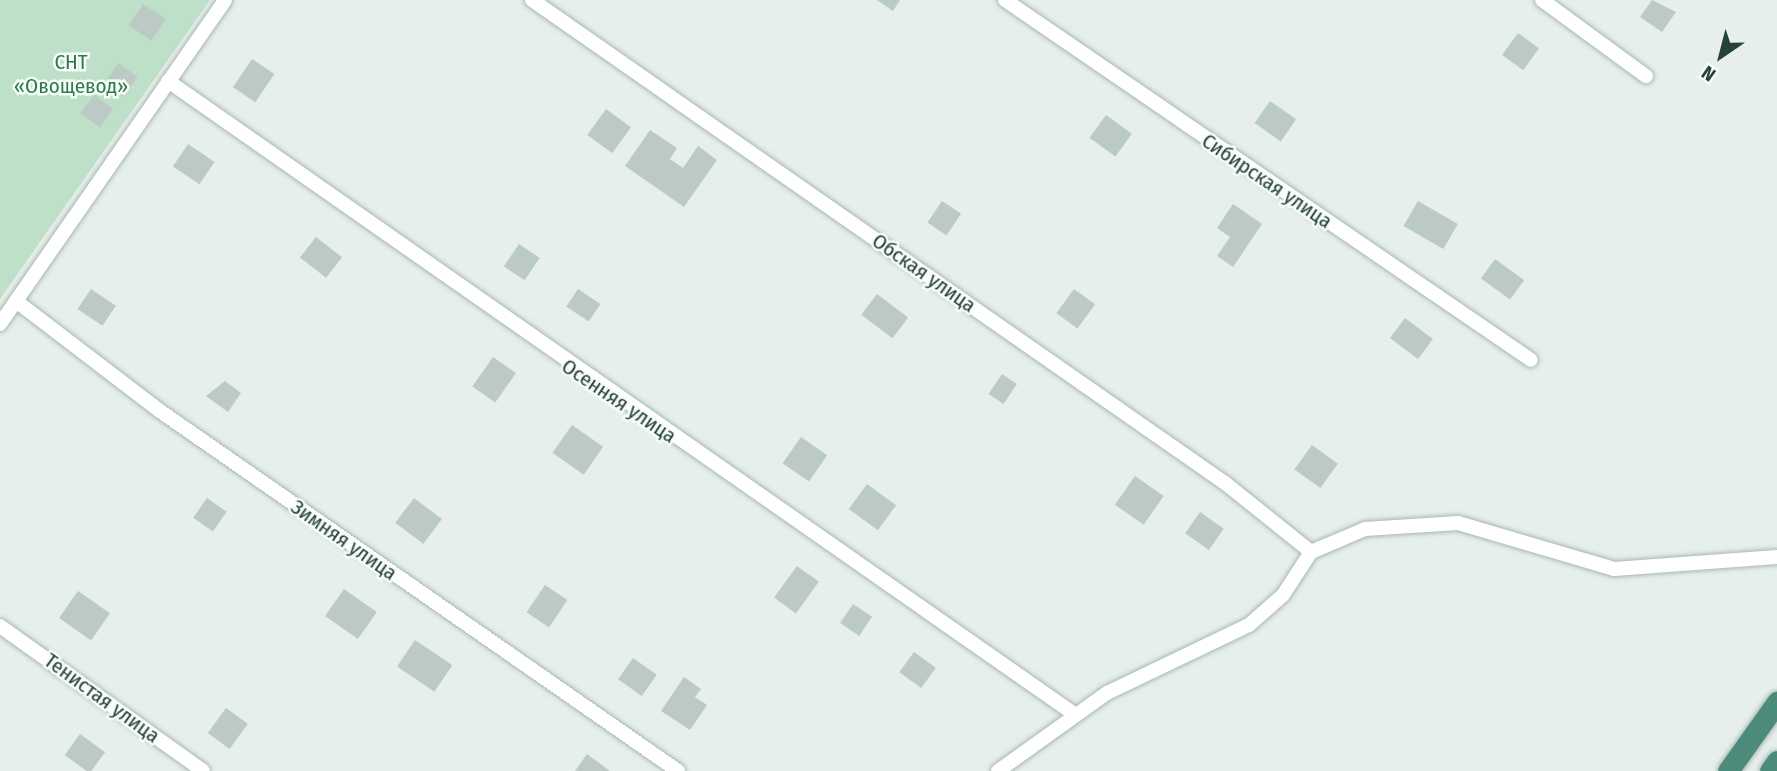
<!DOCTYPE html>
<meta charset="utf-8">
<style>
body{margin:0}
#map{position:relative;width:1777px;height:771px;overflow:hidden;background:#e6efeb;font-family:"Fira Sans Condensed",sans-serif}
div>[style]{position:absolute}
.green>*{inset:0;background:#bfe0c8}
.building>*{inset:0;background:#bbcac4;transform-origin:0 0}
.roads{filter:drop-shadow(0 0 2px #a8b8b2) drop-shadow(0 0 2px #a8b8b2)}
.minor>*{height:14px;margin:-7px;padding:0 7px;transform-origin:7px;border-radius:7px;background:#fff}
.trunk>*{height:21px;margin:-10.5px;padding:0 10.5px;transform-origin:10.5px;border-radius:10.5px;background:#4c8a7c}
span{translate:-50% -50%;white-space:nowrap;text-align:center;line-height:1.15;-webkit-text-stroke:5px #f7fbf9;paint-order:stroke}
.park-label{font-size:21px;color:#2d7a4b}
.street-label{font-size:21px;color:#24423a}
.north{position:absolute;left:1686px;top:21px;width:70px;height:70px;-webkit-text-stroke:5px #f7fbf9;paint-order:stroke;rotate:215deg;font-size:19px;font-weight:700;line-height:28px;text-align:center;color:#24423a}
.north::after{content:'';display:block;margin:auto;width:24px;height:32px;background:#24423a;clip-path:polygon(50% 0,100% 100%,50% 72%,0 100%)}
</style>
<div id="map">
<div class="green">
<div style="clip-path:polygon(0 0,210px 0,0 299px)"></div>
</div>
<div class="building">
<div style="clip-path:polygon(877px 0,900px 0,893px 11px)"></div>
<div style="clip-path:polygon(1652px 0,1676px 12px,1662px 32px,1640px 17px)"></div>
<div style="left:143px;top:4px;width:27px;height:26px;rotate:33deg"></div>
<div style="left:1518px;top:33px;width:26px;height:27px;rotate:36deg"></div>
<div style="left:252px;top:59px;width:27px;height:34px;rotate:34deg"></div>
<div style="left:118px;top:63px;width:24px;height:24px;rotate:35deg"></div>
<div style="left:94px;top:95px;width:24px;height:23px;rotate:36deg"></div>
<div style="left:1270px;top:101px;width:32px;height:27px;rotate:35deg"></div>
<div style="left:606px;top:109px;width:31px;height:32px;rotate:36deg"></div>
<div style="left:1106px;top:115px;width:32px;height:28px;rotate:36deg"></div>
<div style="clip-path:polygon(650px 130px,677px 148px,670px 159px,683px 168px,698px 146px,717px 160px,684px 207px,625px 166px)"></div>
<div style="left:188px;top:144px;width:32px;height:27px;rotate:34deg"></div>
<div style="left:942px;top:201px;width:23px;height:26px;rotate:34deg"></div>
<div style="left:1418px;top:201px;width:46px;height:29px;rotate:30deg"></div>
<div style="clip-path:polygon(1233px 204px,1262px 224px,1233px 267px,1217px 256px,1230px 237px,1217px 228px)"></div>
<div style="left:316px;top:237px;width:33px;height:26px;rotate:38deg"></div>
<div style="left:519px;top:244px;width:25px;height:27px;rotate:34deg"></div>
<div style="left:1495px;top:259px;width:36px;height:24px;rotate:36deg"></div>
<div style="left:91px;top:289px;width:30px;height:24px;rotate:34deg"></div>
<div style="left:578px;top:289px;width:27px;height:21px;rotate:34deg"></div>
<div style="left:1074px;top:289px;width:26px;height:30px;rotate:36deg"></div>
<div style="left:877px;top:294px;width:39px;height:26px;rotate:37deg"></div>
<div style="left:1405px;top:318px;width:35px;height:25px;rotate:37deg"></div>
<div style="left:493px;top:357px;width:28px;height:36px;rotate:35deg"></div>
<div style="left:1002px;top:374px;width:18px;height:24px;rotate:34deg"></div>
<div style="clip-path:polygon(225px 381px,241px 393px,228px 412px,206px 396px)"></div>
<div style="left:572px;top:425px;width:38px;height:34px;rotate:35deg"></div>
<div style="left:801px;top:437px;width:32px;height:32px;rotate:35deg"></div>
<div style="left:1312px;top:445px;width:32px;height:30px;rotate:36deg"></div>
<div style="left:1135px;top:476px;width:35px;height:35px;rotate:35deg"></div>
<div style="left:867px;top:484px;width:36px;height:31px;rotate:36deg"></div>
<div style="left:207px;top:498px;width:24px;height:24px;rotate:35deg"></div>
<div style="left:414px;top:498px;width:35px;height:31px;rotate:37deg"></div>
<div style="left:1200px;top:512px;width:29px;height:26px;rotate:35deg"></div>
<div style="left:797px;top:566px;width:27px;height:39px;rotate:36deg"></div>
<div style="left:545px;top:585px;width:27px;height:33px;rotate:34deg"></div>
<div style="left:344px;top:589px;width:40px;height:33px;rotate:35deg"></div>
<div style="left:78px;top:591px;width:39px;height:33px;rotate:35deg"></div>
<div style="left:853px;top:604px;width:23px;height:23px;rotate:34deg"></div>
<div style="left:415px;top:640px;width:45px;height:32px;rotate:34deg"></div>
<div style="left:914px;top:652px;width:27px;height:25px;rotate:36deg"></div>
<div style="left:633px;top:658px;width:29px;height:26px;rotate:35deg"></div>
<div style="clip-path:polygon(684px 677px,701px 689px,695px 697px,707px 705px,690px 730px,661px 711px)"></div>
<div style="left:226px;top:708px;width:27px;height:31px;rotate:36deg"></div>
<div style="left:80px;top:734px;width:31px;height:26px;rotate:36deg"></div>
<div style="clip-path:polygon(587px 754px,610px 771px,575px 771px)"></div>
</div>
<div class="roads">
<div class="minor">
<div style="left:532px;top:0;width:845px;rotate:34.88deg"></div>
<div style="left:1225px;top:483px;width:110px;rotate:38.7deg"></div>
<div style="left:1005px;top:0;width:637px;rotate:34.39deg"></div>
<div style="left:1542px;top:0;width:129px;rotate:36.2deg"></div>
<div style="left:168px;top:81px;width:1105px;rotate:34.94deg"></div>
<div style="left:16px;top:301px;width:181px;rotate:37.4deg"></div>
<div style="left:160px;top:411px;width:631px;rotate:34.8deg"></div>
<div style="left:0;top:324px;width:394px;rotate:-55.2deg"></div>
<div style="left:0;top:626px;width:249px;rotate:35.5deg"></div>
<div style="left:998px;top:771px;width:134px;rotate:-35.6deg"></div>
<div style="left:1107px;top:693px;width:157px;rotate:-25.6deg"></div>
<div style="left:1249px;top:625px;width:45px;rotate:-41.4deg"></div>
<div style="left:1283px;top:595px;width:51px;rotate:-56.9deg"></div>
<div style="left:1311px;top:552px;width:59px;rotate:-23.1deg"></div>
<div style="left:1365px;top:529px;width:93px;rotate:-3.7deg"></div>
<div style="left:1458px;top:523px;width:163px;rotate:16.4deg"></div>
<div style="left:1614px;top:569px;width:163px;rotate:-4.2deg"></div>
</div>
<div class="trunk">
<div style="left:1728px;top:771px;width:85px;rotate:-54.6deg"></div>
<div style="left:1770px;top:771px;width:12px;rotate:-55deg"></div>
</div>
</div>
<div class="park-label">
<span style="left:71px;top:74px">СНТ<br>«Овощевод»</span>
</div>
<div class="street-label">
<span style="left:1267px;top:181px;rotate:34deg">Сибирская улица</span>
<span style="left:924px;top:273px;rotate:35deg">Обская улица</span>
<span style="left:619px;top:401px;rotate:34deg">Осенняя улица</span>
<span style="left:344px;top:540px;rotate:35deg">Зимняя улица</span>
<span style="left:102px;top:698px;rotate:36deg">Тенистая улица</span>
</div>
<div class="north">N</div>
</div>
